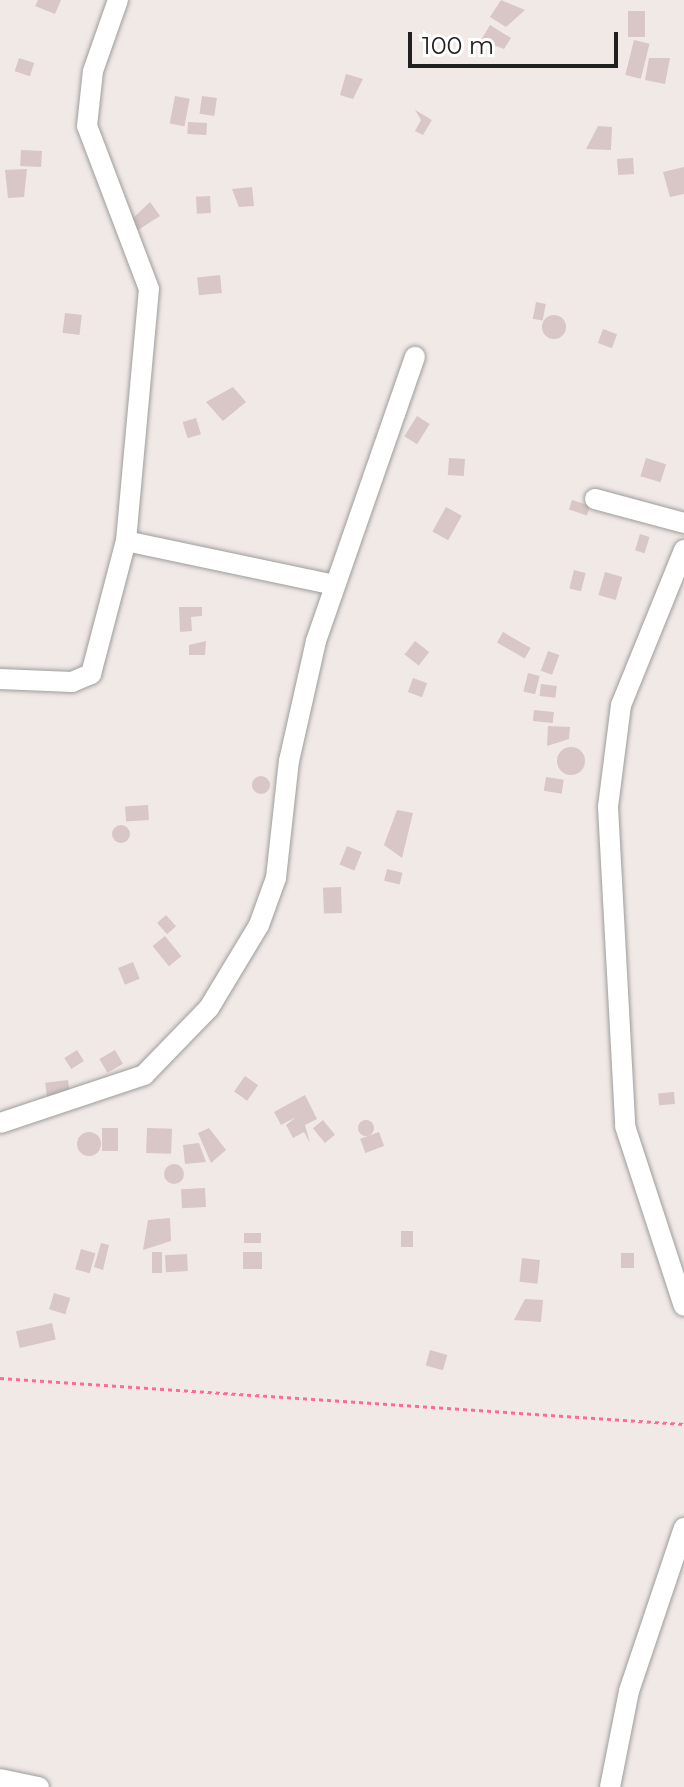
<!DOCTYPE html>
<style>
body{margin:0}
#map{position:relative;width:684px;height:1787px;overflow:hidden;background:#f1e9e6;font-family:Montserrat,sans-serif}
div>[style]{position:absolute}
.building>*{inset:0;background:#d9c6c6;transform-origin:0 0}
.round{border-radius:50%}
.path>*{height:3px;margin-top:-1.5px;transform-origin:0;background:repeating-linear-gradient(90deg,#ff6a99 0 4px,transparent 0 8px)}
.roads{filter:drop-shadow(0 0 2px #9d9d9d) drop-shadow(0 0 2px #9d9d9d)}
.minor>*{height:20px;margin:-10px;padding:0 10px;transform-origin:10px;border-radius:10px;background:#fff}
span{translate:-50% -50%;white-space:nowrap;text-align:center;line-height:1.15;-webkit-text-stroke:8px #fff;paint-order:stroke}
.scale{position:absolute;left:408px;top:32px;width:210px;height:36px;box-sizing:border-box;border:4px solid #202020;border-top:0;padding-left:10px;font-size:24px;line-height:28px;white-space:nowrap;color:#202020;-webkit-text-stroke:6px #fff;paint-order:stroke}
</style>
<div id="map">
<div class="building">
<div style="clip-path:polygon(38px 0,61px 0,55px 14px,35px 6px)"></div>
<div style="clip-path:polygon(501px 0,525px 10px,506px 27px,490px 17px)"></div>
<div style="left:628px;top:11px;width:17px;height:26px"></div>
<div style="clip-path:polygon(490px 25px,511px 38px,504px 49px,481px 40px)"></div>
<div style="left:634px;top:40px;width:16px;height:36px;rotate:14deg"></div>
<div style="left:19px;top:58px;width:16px;height:14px;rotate:18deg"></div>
<div style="clip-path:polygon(649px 58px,670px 58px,665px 84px,645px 80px)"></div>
<div style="clip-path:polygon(346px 74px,363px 79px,353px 99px,340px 95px)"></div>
<div style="left:175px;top:96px;width:15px;height:28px;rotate:11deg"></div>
<div style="left:202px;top:96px;width:15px;height:18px;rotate:8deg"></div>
<div style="clip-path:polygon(415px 110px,432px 120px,423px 135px,415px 131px,421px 120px)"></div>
<div style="left:188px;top:122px;width:19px;height:12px;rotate:3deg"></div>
<div style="clip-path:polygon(598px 126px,612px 127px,611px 150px,586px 149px)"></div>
<div style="left:21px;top:150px;width:21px;height:16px;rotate:3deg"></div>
<div style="left:633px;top:158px;width:16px;height:16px;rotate:86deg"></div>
<div style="clip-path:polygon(684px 167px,684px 194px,670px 197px,663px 172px)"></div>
<div style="clip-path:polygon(27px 169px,24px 197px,8px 198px,5px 170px)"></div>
<div style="clip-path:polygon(252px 187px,254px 206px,239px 207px,232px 189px)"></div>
<div style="left:210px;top:196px;width:17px;height:14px;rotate:87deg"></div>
<div style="clip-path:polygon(150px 202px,160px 216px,138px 230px,131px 220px)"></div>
<div style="left:220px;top:275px;width:18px;height:23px;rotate:84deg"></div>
<div style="left:536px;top:302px;width:10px;height:17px;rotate:11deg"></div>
<div style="left:65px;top:313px;width:17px;height:20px;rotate:7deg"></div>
<div class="round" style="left:542px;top:315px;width:24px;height:24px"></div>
<div style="left:603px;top:329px;width:15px;height:15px;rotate:20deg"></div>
<div style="clip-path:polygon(233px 387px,246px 402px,223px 421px,206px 402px)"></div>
<div style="left:417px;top:416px;width:15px;height:24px;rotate:32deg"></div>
<div style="left:196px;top:418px;width:17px;height:14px;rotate:73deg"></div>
<div style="left:449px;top:458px;width:16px;height:17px;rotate:4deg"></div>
<div style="left:646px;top:458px;width:21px;height:19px;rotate:17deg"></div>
<div style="left:572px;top:500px;width:19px;height:10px;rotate:18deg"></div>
<div style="left:446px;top:507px;width:18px;height:28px;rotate:29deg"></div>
<div style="left:640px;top:534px;width:10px;height:17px;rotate:17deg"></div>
<div style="left:574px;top:570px;width:12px;height:19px;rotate:14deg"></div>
<div style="left:605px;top:572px;width:18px;height:24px;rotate:16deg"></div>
<div style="clip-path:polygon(179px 607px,202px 607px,202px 616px,191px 617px,192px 631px,180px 632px)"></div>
<div style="left:503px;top:632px;width:32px;height:12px;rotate:30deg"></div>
<div style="clip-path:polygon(206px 641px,205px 655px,189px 655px,189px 645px)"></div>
<div style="left:415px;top:641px;width:18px;height:17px;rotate:38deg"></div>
<div style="left:548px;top:651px;width:12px;height:21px;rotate:20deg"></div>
<div style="left:528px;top:673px;width:12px;height:19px;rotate:14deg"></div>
<div style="left:413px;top:678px;width:15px;height:15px;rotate:20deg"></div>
<div style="left:541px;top:684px;width:16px;height:12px;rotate:7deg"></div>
<div style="left:534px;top:710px;width:20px;height:11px;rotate:6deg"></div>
<div style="clip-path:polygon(548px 726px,570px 727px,569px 739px,547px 746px)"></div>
<div class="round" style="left:557px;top:747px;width:28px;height:28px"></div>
<div class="round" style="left:252px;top:776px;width:18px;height:18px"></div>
<div style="left:546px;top:777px;width:18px;height:14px;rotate:9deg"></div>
<div style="left:148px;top:805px;width:15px;height:23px;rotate:86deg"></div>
<div style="clip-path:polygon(397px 810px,413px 813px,402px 858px,384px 845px)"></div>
<div class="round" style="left:112px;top:825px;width:18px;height:18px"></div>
<div style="left:347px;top:846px;width:16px;height:20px;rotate:22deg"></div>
<div style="left:387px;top:869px;width:16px;height:12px;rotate:14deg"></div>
<div style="left:341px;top:887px;width:26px;height:18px;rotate:88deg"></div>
<div style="left:166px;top:915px;width:15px;height:12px;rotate:48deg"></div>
<div style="left:165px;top:936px;width:26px;height:16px;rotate:51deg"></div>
<div style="left:133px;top:962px;width:18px;height:16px;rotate:68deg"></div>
<div style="left:77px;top:1050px;width:13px;height:15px;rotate:58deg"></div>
<div style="left:115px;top:1050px;width:16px;height:18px;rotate:60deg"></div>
<div style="left:245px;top:1076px;width:16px;height:19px;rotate:35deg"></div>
<div style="left:68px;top:1080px;width:16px;height:23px;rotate:83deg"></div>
<div style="left:674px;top:1092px;width:12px;height:16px;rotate:85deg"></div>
<div style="clip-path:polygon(305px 1095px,317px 1119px,305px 1125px,310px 1143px,304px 1132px,293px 1138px,286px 1125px,296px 1117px,281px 1125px,274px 1112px)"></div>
<div style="left:323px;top:1120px;width:19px;height:13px;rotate:51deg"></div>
<div class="round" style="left:358px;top:1120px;width:16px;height:16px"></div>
<div style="left:102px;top:1128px;width:16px;height:23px"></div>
<div style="left:147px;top:1128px;width:25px;height:25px;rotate:2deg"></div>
<div style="clip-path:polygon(209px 1128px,226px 1150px,211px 1163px,198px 1133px)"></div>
<div class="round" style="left:77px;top:1132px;width:24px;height:24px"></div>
<div style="left:379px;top:1132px;width:15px;height:20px;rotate:70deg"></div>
<div style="clip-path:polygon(199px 1143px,206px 1162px,185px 1164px,183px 1145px)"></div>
<div class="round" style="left:164px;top:1164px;width:20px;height:20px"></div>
<div style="left:205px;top:1188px;width:19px;height:24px;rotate:87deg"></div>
<div style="clip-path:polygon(170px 1218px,171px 1241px,143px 1250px,148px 1220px)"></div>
<div style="left:401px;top:1231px;width:12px;height:16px"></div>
<div style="left:261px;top:1233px;width:10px;height:17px;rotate:90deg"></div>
<div style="clip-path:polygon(101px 1243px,109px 1245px,103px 1270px,94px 1267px)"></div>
<div style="left:81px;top:1249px;width:15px;height:21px;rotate:16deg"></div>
<div style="left:152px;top:1252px;width:10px;height:21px"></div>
<div style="left:243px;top:1252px;width:19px;height:17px"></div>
<div style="left:621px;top:1253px;width:13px;height:15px"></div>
<div style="left:187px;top:1254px;width:17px;height:22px;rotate:87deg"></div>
<div style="left:522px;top:1258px;width:18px;height:24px;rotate:6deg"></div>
<div style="left:54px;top:1293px;width:17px;height:17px;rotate:17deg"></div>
<div style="clip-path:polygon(525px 1299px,543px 1300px,541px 1322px,514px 1320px)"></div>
<div style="left:52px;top:1323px;width:17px;height:37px;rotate:77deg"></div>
<div style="left:430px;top:1350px;width:18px;height:16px;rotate:16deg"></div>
</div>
<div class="path">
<div style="left:0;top:1378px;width:686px;rotate:3.85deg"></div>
</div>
<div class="roads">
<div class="minor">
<div style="left:595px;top:499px;width:92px;rotate:15.1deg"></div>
<div style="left:126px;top:541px;width:213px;rotate:11.9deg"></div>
<div style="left:684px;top:550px;width:167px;rotate:112.1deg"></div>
<div style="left:621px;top:705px;width:103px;rotate:97.3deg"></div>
<div style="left:608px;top:807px;width:319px;rotate:86.9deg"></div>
<div style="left:625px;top:1126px;width:189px;rotate:71.9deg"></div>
<div style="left:0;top:679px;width:72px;rotate:2.4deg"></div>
<div style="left:72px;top:682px;width:21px;rotate:-23deg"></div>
<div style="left:91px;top:674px;width:138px;rotate:-75.3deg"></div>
<div style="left:126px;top:541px;width:253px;rotate:-84.8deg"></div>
<div style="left:149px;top:289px;width:174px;rotate:-110.8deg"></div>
<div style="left:87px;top:126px;width:55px;rotate:-83.8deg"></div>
<div style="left:93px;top:71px;width:75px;rotate:-70.6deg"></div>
<div style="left:0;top:1123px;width:152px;rotate:-18.4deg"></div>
<div style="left:144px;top:1075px;width:93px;rotate:-45.9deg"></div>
<div style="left:209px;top:1008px;width:97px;rotate:-58.9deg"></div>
<div style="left:259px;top:925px;width:50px;rotate:-70.1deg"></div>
<div style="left:276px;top:878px;width:118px;rotate:-83.7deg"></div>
<div style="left:289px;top:761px;width:123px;rotate:-77.3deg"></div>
<div style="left:316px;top:641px;width:301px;rotate:-70.8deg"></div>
<div style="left:0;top:1779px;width:40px;rotate:12deg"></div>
<div style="left:610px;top:1787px;width:98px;rotate:-78.8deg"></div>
<div style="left:629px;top:1691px;width:172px;rotate:-71.4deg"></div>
</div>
</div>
<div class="scale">100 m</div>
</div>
